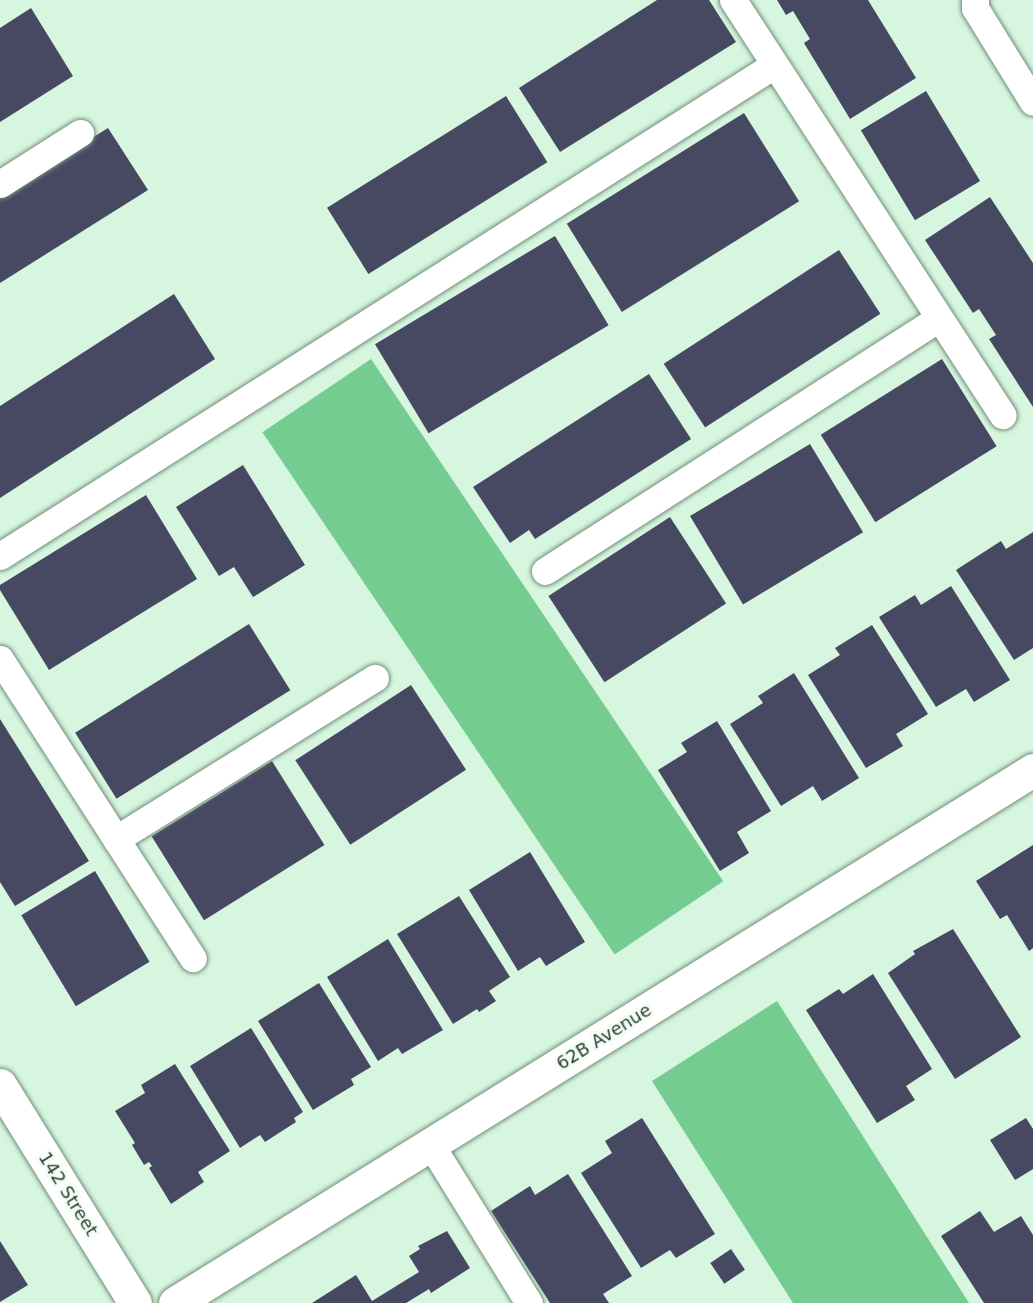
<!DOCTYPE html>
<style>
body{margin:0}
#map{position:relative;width:1033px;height:1303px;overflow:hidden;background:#d7f6df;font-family:"DejaVu Sans",sans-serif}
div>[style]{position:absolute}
.forest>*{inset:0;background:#75cc91;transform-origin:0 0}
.building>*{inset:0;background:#474862;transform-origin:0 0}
.roads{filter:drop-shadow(0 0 2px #718e79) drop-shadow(0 0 2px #718e79)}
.lane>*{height:27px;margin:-13.5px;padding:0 13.5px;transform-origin:13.5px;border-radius:13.5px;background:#fff}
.street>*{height:33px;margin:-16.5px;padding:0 16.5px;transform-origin:16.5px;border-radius:16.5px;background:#fff}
.secondary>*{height:33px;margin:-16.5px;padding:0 16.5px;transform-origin:16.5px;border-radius:16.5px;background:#fff}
span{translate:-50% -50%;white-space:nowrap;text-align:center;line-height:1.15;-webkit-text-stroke:6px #f2fef5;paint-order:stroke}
.street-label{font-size:18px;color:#313e35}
</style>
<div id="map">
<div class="forest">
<div style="left:371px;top:359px;width:630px;height:131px;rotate:56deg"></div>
<div style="clip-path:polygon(777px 1001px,969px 1303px,793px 1303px,652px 1081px)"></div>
</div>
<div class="building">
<div style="clip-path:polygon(657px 0,709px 0,736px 42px,560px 152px,519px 88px)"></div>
<div style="clip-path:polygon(777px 0,868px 0,916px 78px,850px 119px,804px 43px,810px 39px,793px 11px,786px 15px)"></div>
<div style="clip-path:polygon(31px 8px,73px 76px,0 122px,0 28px)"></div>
<div style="left:926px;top:91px;width:105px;height:76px;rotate:59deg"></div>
<div style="left:506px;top:96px;width:78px;height:211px;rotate:58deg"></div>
<div style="left:744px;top:113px;width:104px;height:209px;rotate:58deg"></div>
<div style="clip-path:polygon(108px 128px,148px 190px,0 283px,0 195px)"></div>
<div style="clip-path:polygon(990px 197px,1033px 263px,1033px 407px,989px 339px,996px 335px,979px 309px,973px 313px,925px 240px)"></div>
<div style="left:555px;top:236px;width:104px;height:210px;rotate:59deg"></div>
<div style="left:839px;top:250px;width:76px;height:209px;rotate:57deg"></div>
<div style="clip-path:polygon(174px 294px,215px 359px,0 498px,0 406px)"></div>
<div style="left:942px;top:359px;width:103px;height:143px;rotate:58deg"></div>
<div style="clip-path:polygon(649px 374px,691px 439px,535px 539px,529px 530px,510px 543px,473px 487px)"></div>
<div style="left:810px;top:444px;width:103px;height:140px;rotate:59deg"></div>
<div style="clip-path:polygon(243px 465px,305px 565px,253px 597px,234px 567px,219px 576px,176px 507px)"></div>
<div style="clip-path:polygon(146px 495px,197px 579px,49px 670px,0 590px,0 585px)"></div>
<div style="left:670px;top:517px;width:103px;height:145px;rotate:57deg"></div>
<div style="clip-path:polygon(1033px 532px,1033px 648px,1014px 660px,956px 570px,1001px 541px,1006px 549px)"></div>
<div style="clip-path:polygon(951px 586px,1010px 680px,974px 702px,966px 689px,936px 707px,879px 617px,915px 595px,921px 605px)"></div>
<div style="left:249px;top:624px;width:78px;height:205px;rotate:58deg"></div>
<div style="clip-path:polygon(872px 625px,928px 714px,896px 734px,903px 746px,866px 768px,808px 675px,840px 655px,835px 648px)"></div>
<div style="clip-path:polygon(794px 673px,859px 778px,822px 801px,813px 786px,781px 806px,730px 724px,763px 703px,758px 696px)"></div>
<div style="left:411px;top:685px;width:101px;height:138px;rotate:57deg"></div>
<div style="clip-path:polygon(0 719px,89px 861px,15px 906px,0 882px)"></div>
<div style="clip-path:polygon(717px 721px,771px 811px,737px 832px,749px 853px,720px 871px,658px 770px,687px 752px,681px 743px)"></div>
<div style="left:272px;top:761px;width:99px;height:142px;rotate:58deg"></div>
<div style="clip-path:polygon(1033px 845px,1033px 948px,1029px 951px,1007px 915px,1000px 919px,976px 881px)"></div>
<div style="clip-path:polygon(530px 852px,585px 942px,546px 966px,540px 957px,518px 971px,469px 890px)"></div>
<div style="left:95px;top:871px;width:106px;height:86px;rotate:59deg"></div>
<div style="clip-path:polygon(459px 896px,510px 977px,489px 991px,496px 1001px,479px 1012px,477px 1009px,453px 1024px,397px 934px)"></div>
<div style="clip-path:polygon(953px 929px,1021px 1037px,955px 1079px,888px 973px,915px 954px,913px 951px)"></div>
<div style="clip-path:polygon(388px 939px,443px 1030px,402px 1054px,398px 1048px,378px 1061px,327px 977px)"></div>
<div style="clip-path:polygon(873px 974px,932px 1069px,906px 1086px,915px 1100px,877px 1123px,806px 1010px,839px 989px,843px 994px)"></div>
<div style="clip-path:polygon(319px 983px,371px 1067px,351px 1079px,354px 1085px,313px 1110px,258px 1021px)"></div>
<div style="clip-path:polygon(251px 1028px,303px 1112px,294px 1118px,296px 1122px,265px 1142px,260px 1135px,240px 1148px,190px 1066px)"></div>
<div style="clip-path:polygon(175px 1064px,230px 1151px,198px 1172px,204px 1182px,171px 1204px,149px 1168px,152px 1166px,149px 1162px,144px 1165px,132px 1145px,135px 1143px,115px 1111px,145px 1093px,141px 1085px)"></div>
<div style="clip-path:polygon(642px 1118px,715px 1234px,676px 1258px,670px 1250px,641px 1268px,581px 1173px,612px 1153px,605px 1141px)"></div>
<div style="clip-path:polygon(1026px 1118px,1033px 1129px,1033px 1169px,1015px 1180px,990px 1140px)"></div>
<div style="clip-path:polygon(568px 1174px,632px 1276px,603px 1294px,609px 1303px,550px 1303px,491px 1211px,530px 1186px,535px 1195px)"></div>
<div style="clip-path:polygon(980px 1211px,994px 1232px,1021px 1216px,1033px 1235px,1033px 1303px,984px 1303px,941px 1236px)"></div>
<div style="clip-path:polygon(447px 1231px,470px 1268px,431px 1293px,429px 1289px,406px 1303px,312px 1303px,356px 1275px,372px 1301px,419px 1272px,409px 1256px,420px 1249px,418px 1246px)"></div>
<div style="clip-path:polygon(0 1241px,28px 1285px,0 1302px)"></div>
<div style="left:731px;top:1249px;width:25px;height:25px;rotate:56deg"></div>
</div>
<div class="roads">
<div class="lane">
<div style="left:733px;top:0;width:495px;rotate:57deg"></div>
<div style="left:975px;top:0;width:8px;rotate:90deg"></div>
<div style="left:975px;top:8px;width:110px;rotate:58.3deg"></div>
<div style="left:0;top:184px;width:95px;rotate:-32.5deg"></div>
<div style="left:0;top:556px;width:917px;rotate:-32.39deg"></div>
<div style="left:545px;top:571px;width:468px;rotate:-32.7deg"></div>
<div style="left:0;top:659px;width:356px;rotate:57.2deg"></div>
<div style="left:116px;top:839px;width:305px;rotate:-31.9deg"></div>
<div style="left:431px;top:1145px;width:186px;rotate:58.2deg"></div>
</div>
<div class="street">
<div style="left:175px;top:1303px;width:1010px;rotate:-31.85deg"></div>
</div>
<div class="secondary">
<div style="left:0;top:1085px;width:256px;rotate:58.2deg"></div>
</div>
</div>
<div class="street-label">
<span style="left:604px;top:1037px;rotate:-32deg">62B Avenue</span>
<span style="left:68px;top:1194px;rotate:58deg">142 Street</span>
</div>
</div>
